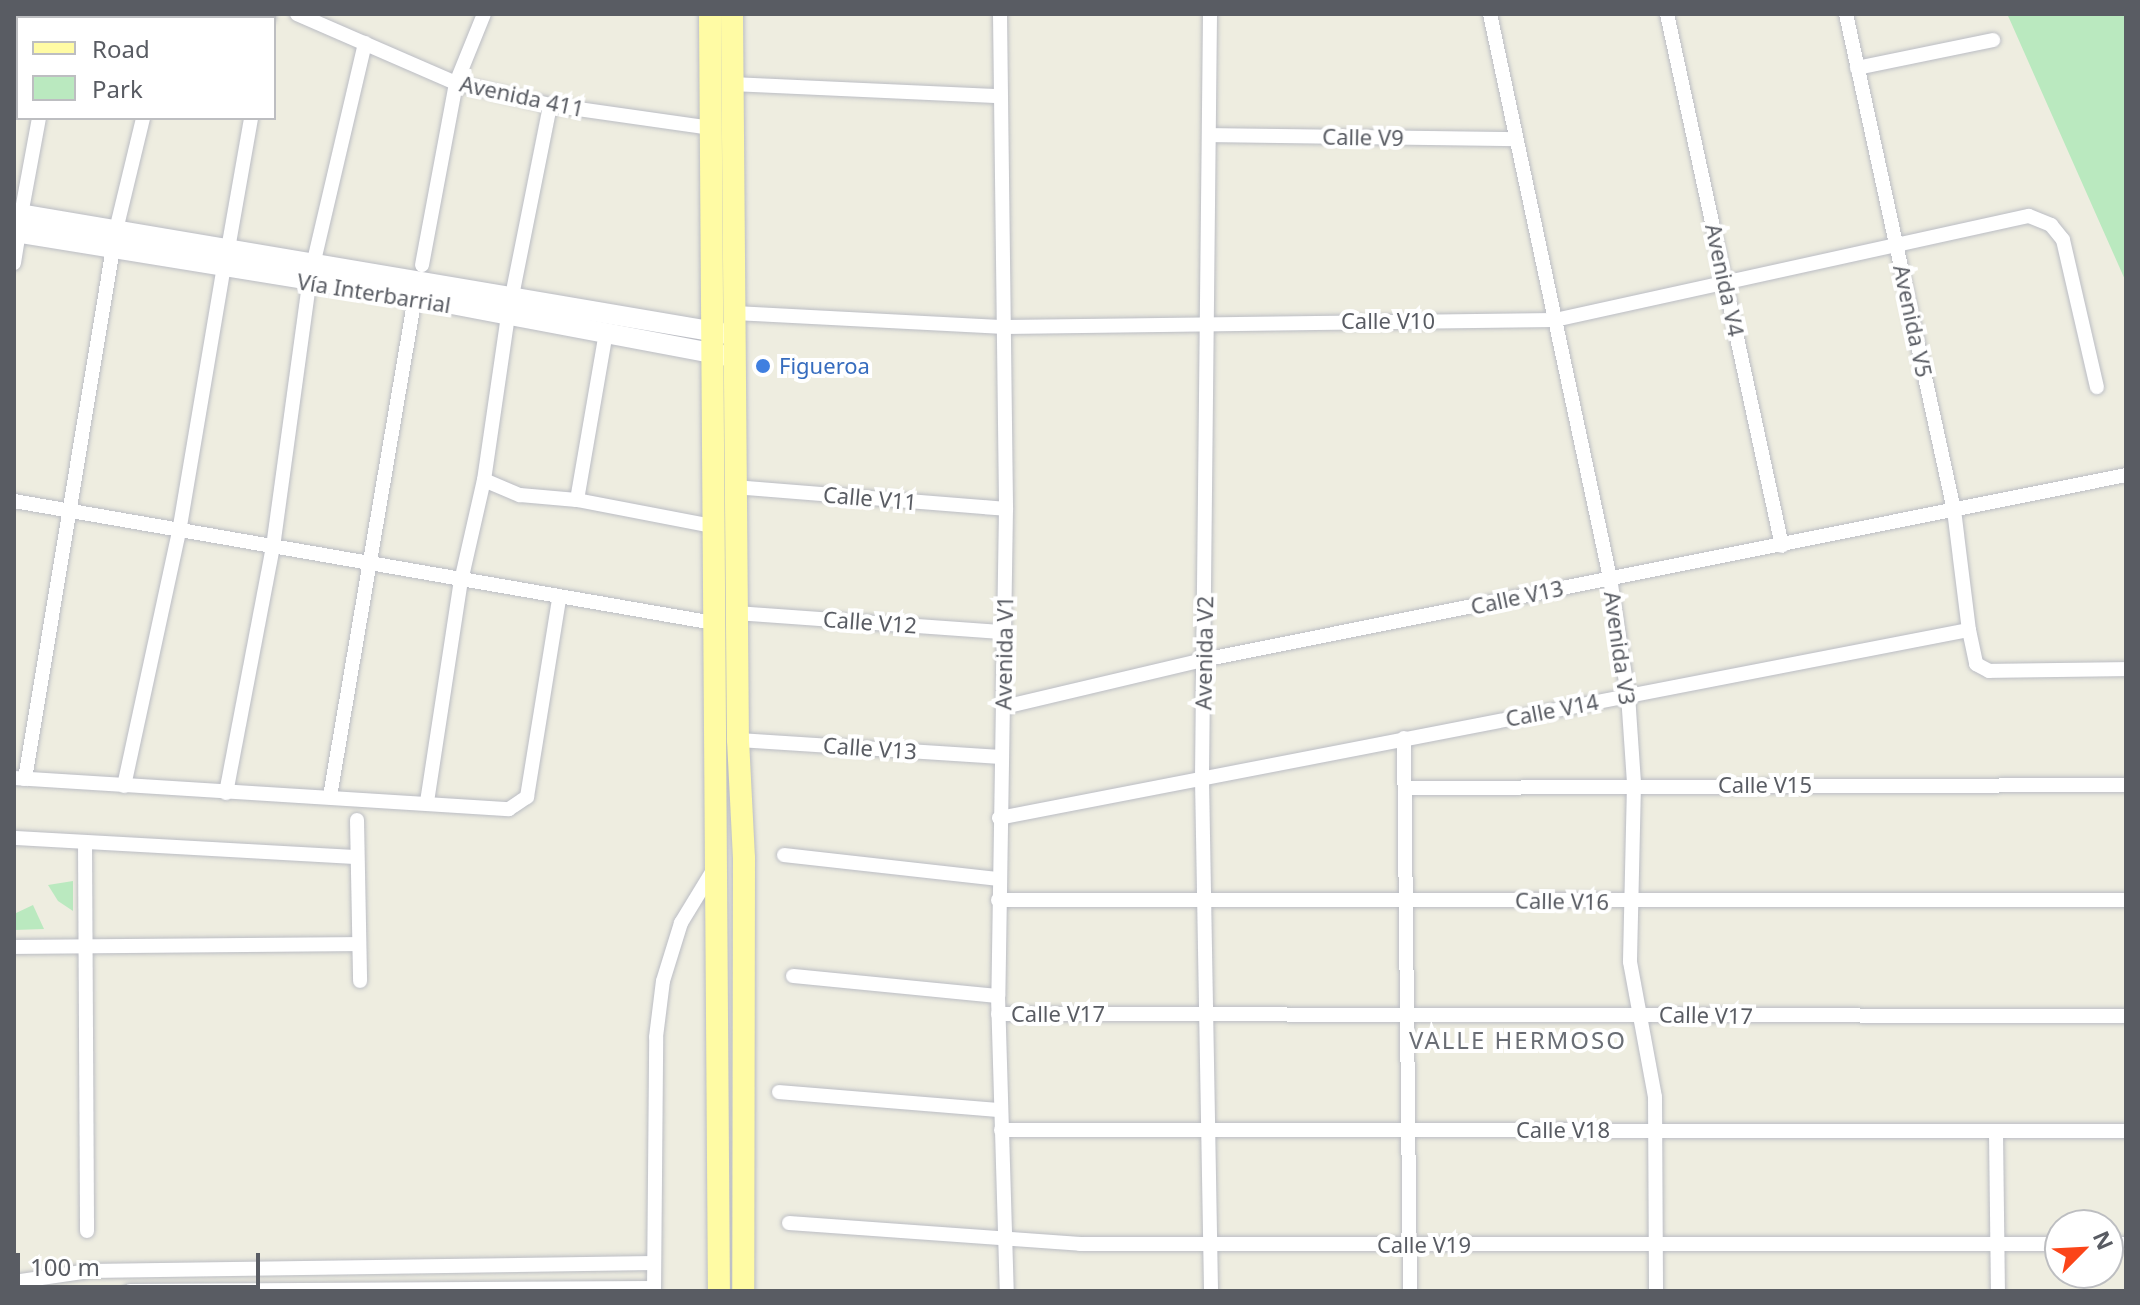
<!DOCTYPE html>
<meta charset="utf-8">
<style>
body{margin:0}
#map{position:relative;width:2140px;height:1305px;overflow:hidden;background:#eeede0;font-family:"Noto Sans",sans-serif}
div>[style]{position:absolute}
.green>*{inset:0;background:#bae9bf}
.roads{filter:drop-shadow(0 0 2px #bbbdc4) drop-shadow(0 0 2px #bbbdc4)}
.minor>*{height:14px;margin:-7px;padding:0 7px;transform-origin:7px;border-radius:7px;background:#fff}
.secondary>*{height:20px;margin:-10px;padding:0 10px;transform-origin:10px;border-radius:10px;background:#fff}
.primary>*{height:22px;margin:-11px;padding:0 11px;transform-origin:11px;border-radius:11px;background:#fffba4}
.dots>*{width:22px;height:22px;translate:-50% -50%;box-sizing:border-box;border:4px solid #fff;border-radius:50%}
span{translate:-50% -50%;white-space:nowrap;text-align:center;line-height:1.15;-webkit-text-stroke:8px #fff;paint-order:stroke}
.street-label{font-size:22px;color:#595c63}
.shop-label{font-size:22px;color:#366cbe}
.left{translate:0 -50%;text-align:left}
.neighbourhood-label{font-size:24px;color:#6a6e75;letter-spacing:2px}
.frame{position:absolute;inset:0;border:16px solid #595c63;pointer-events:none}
.legend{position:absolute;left:16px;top:16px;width:260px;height:104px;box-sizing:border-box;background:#fff;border:2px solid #bdbec1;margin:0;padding:10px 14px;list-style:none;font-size:24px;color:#595c63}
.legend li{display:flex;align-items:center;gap:16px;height:40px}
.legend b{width:40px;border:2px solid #bdbec1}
.north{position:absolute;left:2044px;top:1209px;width:80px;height:80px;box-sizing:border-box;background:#fff;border:2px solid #bdbec1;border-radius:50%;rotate:66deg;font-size:22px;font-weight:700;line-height:32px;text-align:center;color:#595c63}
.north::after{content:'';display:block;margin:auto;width:28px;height:36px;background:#fb4519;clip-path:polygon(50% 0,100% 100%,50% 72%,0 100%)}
.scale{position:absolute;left:16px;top:1253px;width:244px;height:36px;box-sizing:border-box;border:4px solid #595c63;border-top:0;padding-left:10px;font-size:24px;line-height:28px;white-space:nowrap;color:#595c63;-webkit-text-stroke:6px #fff;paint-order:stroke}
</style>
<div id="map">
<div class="green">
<div style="clip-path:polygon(2007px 14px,2126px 14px,2126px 282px,2009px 18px)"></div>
<div style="clip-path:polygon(73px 881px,73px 911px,58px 901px,48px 885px)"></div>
<div style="clip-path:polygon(33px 905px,44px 929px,14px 930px,14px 914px)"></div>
</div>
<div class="roads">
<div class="minor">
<div style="left:297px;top:14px;width:173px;rotate:23.5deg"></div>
<div style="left:456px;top:83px;width:97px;rotate:13.2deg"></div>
<div style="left:550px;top:105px;width:163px;rotate:8.1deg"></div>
<div style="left:1000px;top:14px;width:495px;rotate:89.3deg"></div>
<div style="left:1006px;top:509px;width:487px;rotate:90.9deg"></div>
<div style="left:998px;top:996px;width:295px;rotate:88.3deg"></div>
<div style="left:1210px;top:14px;width:765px;rotate:90.6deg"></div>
<div style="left:1202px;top:779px;width:512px;rotate:88.99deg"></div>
<div style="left:1490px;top:14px;width:577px;rotate:77.99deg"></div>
<div style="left:1610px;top:578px;width:118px;rotate:81.3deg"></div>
<div style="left:1628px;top:695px;width:89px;rotate:86.1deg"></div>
<div style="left:1634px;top:784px;width:178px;rotate:91.3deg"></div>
<div style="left:1630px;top:962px;width:137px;rotate:79.5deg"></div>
<div style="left:1655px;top:1097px;width:194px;rotate:89.7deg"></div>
<div style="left:1667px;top:14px;width:544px;rotate:77.8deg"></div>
<div style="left:1846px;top:14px;width:508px;rotate:77.72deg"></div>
<div style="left:1954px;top:510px;width:121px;rotate:82.9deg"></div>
<div style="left:57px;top:18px;width:4px;rotate:-76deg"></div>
<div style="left:162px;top:18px;width:4px;rotate:-76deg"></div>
<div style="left:268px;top:18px;width:4px;rotate:-76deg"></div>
<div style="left:1857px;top:68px;width:139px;rotate:-11.6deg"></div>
<div style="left:733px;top:84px;width:266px;rotate:2.6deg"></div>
<div style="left:1211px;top:135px;width:304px;rotate:0.8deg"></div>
<div style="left:21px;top:215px;width:99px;rotate:-79.5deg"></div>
<div style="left:228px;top:249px;width:133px;rotate:-80deg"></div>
<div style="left:14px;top:263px;width:30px;rotate:-81deg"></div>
<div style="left:313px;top:265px;width:228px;rotate:-76.8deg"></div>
<div style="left:422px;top:265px;width:185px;rotate:-79.4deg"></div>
<div style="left:456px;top:83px;width:74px;rotate:-67.9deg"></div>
<div style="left:735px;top:313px;width:270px;rotate:3deg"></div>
<div style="left:1005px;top:327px;width:550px;rotate:-0.73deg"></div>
<div style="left:1555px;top:320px;width:485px;rotate:-12.4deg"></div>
<div style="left:2029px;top:216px;width:24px;rotate:22deg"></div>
<div style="left:2051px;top:225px;width:19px;rotate:51deg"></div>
<div style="left:2063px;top:240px;width:151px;rotate:77deg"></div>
<div style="left:484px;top:480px;width:39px;rotate:23deg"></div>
<div style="left:520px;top:495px;width:57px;rotate:5deg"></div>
<div style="left:577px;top:500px;width:137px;rotate:10.9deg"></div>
<div style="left:734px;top:487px;width:273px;rotate:4.6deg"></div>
<div style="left:577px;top:500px;width:170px;rotate:-80.2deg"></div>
<div style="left:14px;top:501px;width:711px;rotate:9.89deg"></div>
<div style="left:736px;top:613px;width:269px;rotate:4.1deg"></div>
<div style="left:1004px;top:707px;width:204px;rotate:-13.3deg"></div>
<div style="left:1203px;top:660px;width:941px;rotate:-11.33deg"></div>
<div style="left:1404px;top:738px;width:553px;rotate:89.38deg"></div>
<div style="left:738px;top:740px;width:264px;rotate:3.7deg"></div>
<div style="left:14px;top:778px;width:496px;rotate:3.6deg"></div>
<div style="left:509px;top:809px;width:22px;rotate:-34deg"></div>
<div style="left:527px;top:797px;width:201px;rotate:-80.8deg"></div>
<div style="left:25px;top:779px;width:556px;rotate:-80.59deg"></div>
<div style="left:116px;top:230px;width:115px;rotate:-76.4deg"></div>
<div style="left:124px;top:786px;width:260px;rotate:-77.8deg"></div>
<div style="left:179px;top:532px;width:270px;rotate:-80.4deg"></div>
<div style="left:1405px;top:788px;width:721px;rotate:-0.24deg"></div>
<div style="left:226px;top:793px;width:250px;rotate:-79.2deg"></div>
<div style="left:273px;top:547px;width:265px;rotate:-82.2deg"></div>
<div style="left:330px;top:796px;width:506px;rotate:-80.33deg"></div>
<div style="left:427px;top:802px;width:224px;rotate:-81.3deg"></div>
<div style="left:461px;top:581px;width:104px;rotate:-77.2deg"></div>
<div style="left:484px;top:480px;width:166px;rotate:-81.7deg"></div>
<div style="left:508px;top:316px;width:215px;rotate:-78.7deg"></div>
<div style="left:999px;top:818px;width:988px;rotate:-10.97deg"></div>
<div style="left:1969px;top:630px;width:35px;rotate:78deg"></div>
<div style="left:1976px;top:664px;width:15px;rotate:28deg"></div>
<div style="left:1989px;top:671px;width:137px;rotate:-0.8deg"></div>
<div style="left:357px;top:820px;width:161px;rotate:88.9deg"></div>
<div style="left:14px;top:838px;width:343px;rotate:3.2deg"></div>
<div style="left:85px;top:842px;width:389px;rotate:89.7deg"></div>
<div style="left:784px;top:855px;width:214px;rotate:6.4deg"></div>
<div style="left:998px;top:900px;width:1128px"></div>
<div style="left:14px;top:947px;width:345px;rotate:-0.5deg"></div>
<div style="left:793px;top:976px;width:206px;rotate:5.6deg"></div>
<div style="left:998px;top:1014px;width:1128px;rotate:0.1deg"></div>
<div style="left:779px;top:1092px;width:222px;rotate:4.7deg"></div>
<div style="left:1001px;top:1130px;width:1125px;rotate:0.05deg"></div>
<div style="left:1996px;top:1132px;width:159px;rotate:89.3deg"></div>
<div style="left:789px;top:1223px;width:292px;rotate:4.1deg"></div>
<div style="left:1080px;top:1244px;width:980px"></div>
<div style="left:2108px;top:1244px;width:18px"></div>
<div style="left:14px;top:1282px;width:76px;rotate:-8.3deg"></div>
<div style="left:89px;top:1271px;width:565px;rotate:-0.81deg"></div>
<div style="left:130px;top:1291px;width:524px;rotate:-0.33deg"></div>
<div style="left:654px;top:1291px;width:254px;rotate:-89.5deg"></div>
<div style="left:656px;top:1037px;width:56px;rotate:-82.9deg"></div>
<div style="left:663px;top:981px;width:61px;rotate:-72.8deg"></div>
<div style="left:681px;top:923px;width:66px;rotate:-58.7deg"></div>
</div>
<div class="secondary">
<div style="left:14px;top:213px;width:724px;rotate:9.62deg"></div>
<div style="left:14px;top:232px;width:406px;rotate:9.2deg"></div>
<div style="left:415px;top:297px;width:318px;rotate:10.7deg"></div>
</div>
<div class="primary">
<div style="left:710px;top:14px;width:1277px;rotate:89.6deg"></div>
<div style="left:732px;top:14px;width:726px;rotate:89.53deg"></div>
<div style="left:738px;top:740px;width:118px;rotate:87.1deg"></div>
<div style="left:744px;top:858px;width:433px;rotate:90.1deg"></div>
</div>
</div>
<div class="dots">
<div style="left:763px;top:366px;background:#3f7fe0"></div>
</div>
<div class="street-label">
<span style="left:522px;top:96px;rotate:12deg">Avenida 411</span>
<span style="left:1363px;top:137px;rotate:1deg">Calle V9</span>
<span style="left:1725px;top:280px;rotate:78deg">Avenida V4</span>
<span style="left:374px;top:293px;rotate:9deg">Vía Interbarrial</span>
<span style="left:1388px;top:321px">Calle V10</span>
<span style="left:1913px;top:321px;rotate:78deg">Avenida V5</span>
<span style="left:870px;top:498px;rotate:5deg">Calle V11</span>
<span style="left:1517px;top:597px;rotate:-12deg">Calle V13</span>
<span style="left:870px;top:622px;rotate:4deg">Calle V12</span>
<span style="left:1620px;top:648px;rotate:82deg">Avenida V3</span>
<span style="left:1004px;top:653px;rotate:-89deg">Avenida V1</span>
<span style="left:1204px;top:653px;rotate:-89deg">Avenida V2</span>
<span style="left:1552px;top:710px;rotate:-11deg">Calle V14</span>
<span style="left:870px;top:748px;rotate:4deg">Calle V13</span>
<span style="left:1765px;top:785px">Calle V15</span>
<span style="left:1562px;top:901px;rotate:1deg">Calle V16</span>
<span style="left:1058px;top:1014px">Calle V17</span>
<span style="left:1706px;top:1015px;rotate:1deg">Calle V17</span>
<span style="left:1563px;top:1130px">Calle V18</span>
<span style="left:1424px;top:1245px">Calle V19</span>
</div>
<div class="shop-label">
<span class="left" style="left:779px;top:366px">Figueroa</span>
</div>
<div class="neighbourhood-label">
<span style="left:1518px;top:1040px">VALLE HERMOSO</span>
</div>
<div class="frame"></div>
<ul class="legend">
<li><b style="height:10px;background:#fffba4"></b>Road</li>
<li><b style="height:22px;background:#bae9bf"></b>Park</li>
</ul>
<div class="north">N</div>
<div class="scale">100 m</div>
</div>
